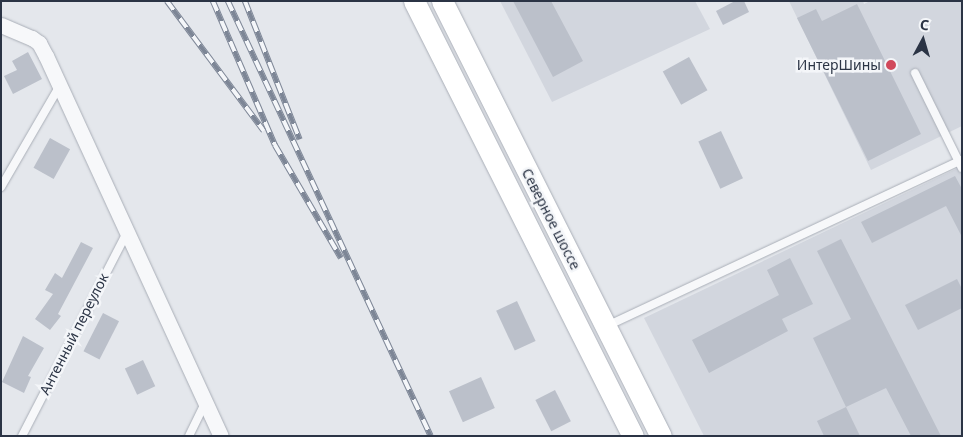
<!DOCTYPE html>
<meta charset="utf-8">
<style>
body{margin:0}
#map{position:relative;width:963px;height:437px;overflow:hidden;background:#e4e7ec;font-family:"Noto Sans",sans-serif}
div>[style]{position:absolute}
.built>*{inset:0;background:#d2d6de}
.building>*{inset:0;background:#bbc0ca;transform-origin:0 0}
.roads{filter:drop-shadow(0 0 1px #a9aeb7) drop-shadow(0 0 1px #a9aeb7)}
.lane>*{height:8px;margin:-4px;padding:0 4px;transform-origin:4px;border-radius:4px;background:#f7f8fa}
.street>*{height:15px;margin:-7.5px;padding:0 7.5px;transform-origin:7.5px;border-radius:7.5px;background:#f7f8fa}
.secondary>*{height:21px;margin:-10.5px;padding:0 10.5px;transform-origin:10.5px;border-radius:10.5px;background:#fff}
.rail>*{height:5.5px;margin-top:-2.75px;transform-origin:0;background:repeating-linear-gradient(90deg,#f4f6f9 0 11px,#7d8696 0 22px);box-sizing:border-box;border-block:1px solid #7d8696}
.dots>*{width:14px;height:14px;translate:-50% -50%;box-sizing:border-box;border:2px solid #f4f6f9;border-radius:50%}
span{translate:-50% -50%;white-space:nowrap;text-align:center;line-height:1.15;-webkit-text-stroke:5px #f4f6f9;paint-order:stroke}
.poi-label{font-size:14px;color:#2b3445}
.right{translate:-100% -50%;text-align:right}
.street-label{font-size:14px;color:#2b3445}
.frame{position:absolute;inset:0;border:2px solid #2b3445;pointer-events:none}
.north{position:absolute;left:898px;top:15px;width:50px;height:50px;-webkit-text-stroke:4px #f4f6f9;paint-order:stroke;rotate:6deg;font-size:14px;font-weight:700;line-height:20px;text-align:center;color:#2b3445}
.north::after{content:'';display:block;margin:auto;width:18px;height:22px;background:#2b3445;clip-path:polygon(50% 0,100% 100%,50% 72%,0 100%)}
</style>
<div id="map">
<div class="built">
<div style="clip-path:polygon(500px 1px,695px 1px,710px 29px,552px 102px)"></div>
<div style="clip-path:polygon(789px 1px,863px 1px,864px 4px,870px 1px,962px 1px,962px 126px,871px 170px)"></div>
<div style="clip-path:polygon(962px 166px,962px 436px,704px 436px,644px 318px)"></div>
</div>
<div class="building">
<div style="clip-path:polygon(513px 1px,551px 1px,583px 61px,553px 77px)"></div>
<div style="clip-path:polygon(735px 1px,744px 1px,749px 12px,723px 25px,716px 11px)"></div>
<div style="clip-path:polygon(857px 4px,921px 134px,868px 161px,797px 18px,816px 9px,822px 21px)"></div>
<div style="clip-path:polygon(28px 52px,42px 79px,13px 94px,4px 76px,17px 70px,12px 61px)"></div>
<div style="left:689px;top:57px;width:38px;height:30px;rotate:61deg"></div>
<div style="left:721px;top:131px;width:52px;height:25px;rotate:65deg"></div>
<div style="left:50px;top:138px;width:23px;height:34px;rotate:29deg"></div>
<div style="clip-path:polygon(955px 176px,962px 189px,962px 237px,946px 206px,872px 243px,861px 222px)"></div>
<div style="clip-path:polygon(841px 239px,941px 436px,911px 436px,886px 388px,846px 407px,813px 338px,851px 319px,817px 251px)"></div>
<div style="clip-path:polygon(81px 242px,93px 248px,58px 314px,61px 316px,50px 330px,35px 319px,53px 294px,45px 290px,55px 273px,62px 278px)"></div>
<div style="clip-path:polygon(790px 258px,813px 304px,782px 319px,788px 331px,709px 373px,692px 340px,779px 295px,767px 270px)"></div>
<div style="clip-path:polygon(957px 279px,962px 289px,962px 308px,918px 330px,905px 305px)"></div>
<div style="left:517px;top:301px;width:44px;height:23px;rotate:65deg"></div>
<div style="left:103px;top:313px;width:18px;height:43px;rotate:27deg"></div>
<div style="clip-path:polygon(23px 336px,44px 348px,28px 376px,31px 377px,24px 393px,2px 382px)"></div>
<div style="left:143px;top:360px;width:29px;height:20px;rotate:65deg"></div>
<div style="left:481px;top:377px;width:34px;height:35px;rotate:66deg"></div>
<div style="left:555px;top:390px;width:35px;height:22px;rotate:63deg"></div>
<div style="clip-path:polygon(846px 407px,860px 436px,824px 436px,817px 421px)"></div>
</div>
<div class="roads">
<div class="lane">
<div style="left:915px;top:73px;width:106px;rotate:63.7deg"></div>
<div style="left:1px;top:187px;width:116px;rotate:-59.9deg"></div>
<div style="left:607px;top:326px;width:392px;rotate:-25.1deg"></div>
<div style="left:22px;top:436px;width:229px;rotate:-62.7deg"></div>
<div style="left:189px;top:436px;width:37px;rotate:-64deg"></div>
</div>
<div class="street">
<div style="left:1px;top:25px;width:34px;rotate:23deg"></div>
<div style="left:32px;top:38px;width:9px;rotate:36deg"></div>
<div style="left:39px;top:43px;width:15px;rotate:62deg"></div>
<div style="left:46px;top:56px;width:418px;rotate:65.3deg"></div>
</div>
<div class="secondary">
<div style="left:414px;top:1px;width:487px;rotate:63.3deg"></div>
<div style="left:442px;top:1px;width:487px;rotate:63.3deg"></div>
</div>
</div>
<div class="rail">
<div style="left:167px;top:1px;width:162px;rotate:53.3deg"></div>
<div style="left:213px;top:1px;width:157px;rotate:66.7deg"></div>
<div style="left:275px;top:145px;width:131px;rotate:59.7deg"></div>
<div style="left:228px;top:1px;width:480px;rotate:65deg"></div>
<div style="left:245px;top:1px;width:149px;rotate:68.4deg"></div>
</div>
<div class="dots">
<div style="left:891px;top:65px;background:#d1495b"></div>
</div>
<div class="poi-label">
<span class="right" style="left:881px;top:65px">ИнтерШины</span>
</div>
<div class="street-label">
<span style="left:551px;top:219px;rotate:63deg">Северное шоссе</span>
<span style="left:74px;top:334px;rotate:-63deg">Антенный переулок</span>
</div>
<div class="frame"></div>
<div class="north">С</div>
</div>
